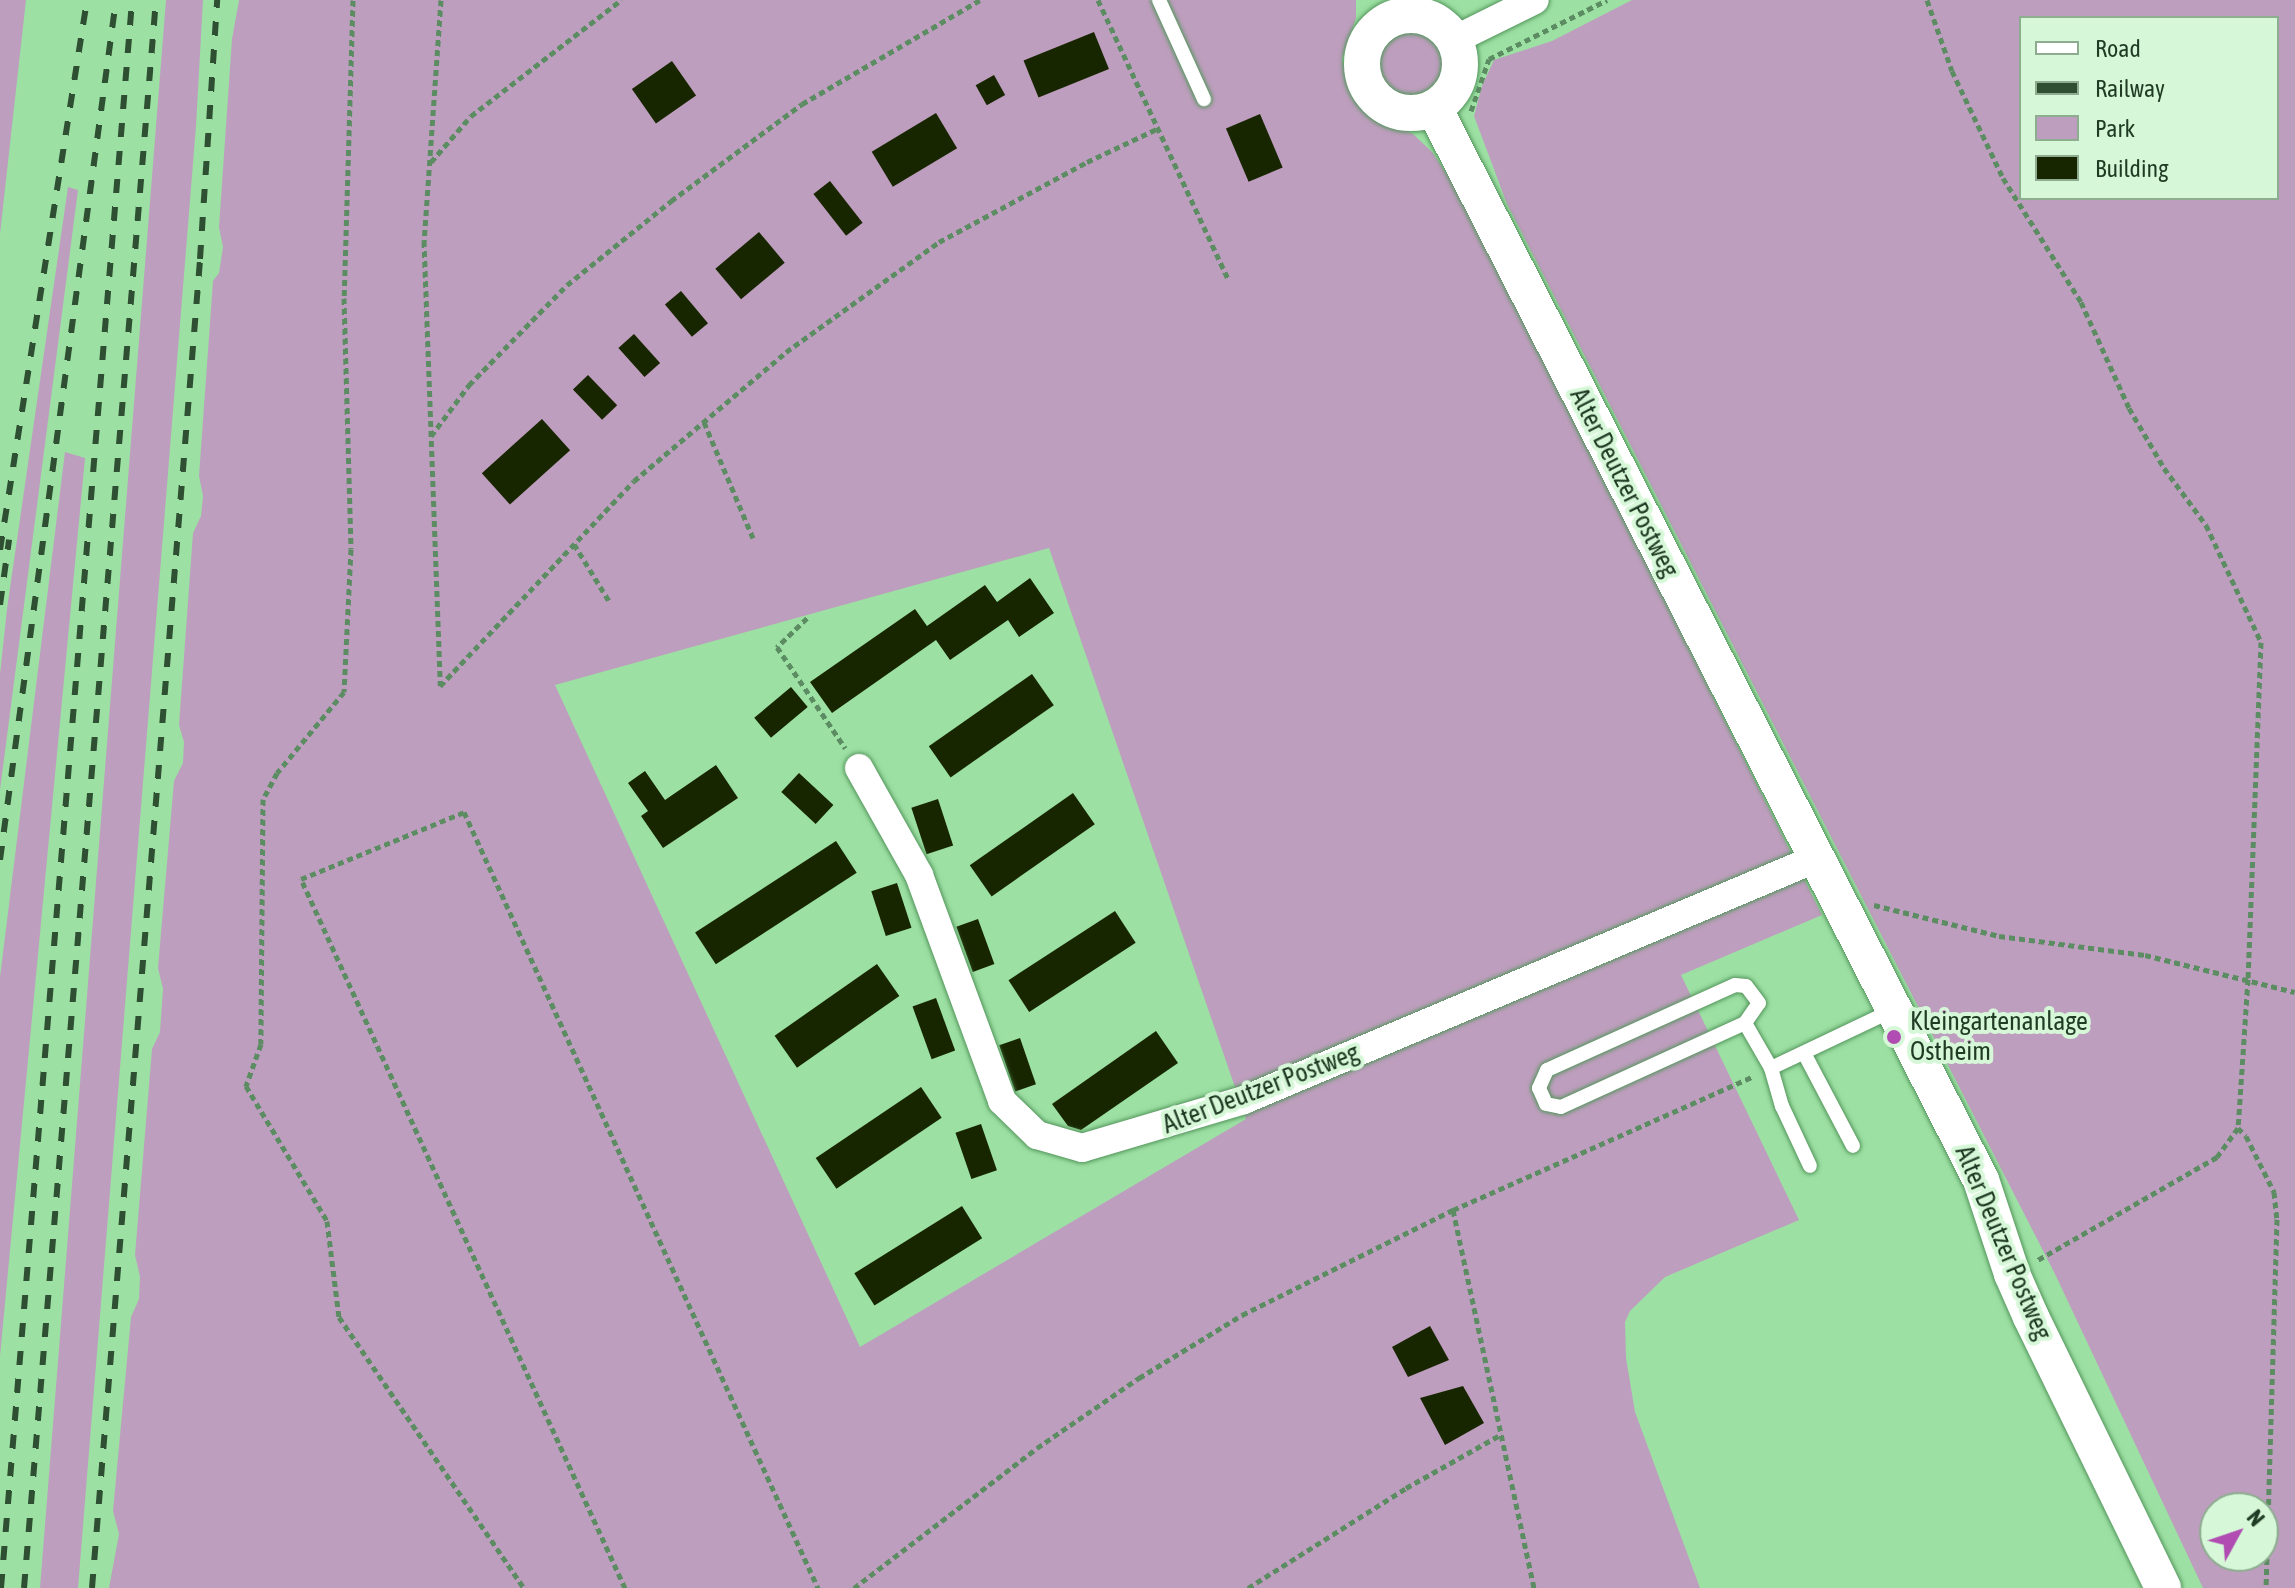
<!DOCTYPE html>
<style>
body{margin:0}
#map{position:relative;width:2295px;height:1588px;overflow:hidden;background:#9ce0a3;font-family:"Asap Condensed",sans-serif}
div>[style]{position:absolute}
.green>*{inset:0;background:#be9ebe}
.round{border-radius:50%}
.building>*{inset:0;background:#182600;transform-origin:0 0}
.path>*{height:5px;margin-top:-2.5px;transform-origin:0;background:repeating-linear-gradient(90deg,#5c8c62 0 6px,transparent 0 10px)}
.roads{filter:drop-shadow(0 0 2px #54955c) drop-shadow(0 0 2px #54955c)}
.service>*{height:14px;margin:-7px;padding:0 7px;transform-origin:7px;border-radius:7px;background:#fff}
.minor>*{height:28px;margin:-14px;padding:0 14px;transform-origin:14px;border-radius:14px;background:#fff}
.tertiary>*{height:36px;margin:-18px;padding:0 18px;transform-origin:18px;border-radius:18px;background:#fff}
.tertiary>.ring{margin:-18px;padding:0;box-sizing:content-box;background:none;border:36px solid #fff;border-radius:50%}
.rail>*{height:6px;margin-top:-3px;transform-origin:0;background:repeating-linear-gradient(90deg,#2e4f32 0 14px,transparent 0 28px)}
.dots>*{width:22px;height:22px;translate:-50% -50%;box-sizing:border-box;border:4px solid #d6f8d8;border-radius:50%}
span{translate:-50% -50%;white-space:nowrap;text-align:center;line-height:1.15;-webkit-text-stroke:8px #d6f8d8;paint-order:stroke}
.street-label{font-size:26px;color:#1f3b23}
.poi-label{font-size:26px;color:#1f3b23}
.left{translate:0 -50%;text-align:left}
.legend{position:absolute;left:2019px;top:16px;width:260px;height:184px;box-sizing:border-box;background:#d6f8d8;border:2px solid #8dac90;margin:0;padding:10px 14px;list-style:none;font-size:24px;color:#1f3b23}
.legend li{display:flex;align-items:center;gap:16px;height:40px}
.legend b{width:40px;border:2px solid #8dac90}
.north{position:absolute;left:2199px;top:1492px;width:80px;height:80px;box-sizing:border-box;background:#d6f8d8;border:2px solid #8dac90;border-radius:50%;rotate:50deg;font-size:22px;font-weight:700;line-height:32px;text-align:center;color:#1f3b23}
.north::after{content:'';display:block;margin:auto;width:28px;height:36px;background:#b04cb2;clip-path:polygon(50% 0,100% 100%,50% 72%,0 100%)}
</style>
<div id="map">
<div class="green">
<div style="clip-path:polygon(0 0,26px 0,0 234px)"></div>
<div style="clip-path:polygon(166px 0,203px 0,196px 126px,78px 1588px,40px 1588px)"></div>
<div style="clip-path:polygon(evenodd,239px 0,1356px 0,1356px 18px,1342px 59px,1351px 91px,1367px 112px,1413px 134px,1432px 152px,1468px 205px,1822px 915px,1681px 975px,1799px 1220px,1665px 1277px,1630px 1311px,1625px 1322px,1626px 1358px,1635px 1412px,1700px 1588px,109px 1588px,119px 1534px,113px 1511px,131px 1317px,139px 1299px,140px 1277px,135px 1255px,152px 1049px,160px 1032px,163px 989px,158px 968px,174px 781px,183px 763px,184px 742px,179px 725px,193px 533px,201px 516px,203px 496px,199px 476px,213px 281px,219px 273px,223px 247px,219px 227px,232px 39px,239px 0,1049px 548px,1246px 1119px,860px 1347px,555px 685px,1049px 548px)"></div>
<div style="clip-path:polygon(evenodd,1632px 0,2295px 0,2295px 1588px,2203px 1588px,2055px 1274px,1507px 204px,1474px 116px,1482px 86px,1494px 60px,1552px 41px,1632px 0,2021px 18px,2277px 18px,2277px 198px,2021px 198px,2021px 18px,1632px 0,2215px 1508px,2263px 1508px,2263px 1556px,2215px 1556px,2215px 1508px)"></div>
<div class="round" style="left:1376px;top:27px;width:68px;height:68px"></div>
<div style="clip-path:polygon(68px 187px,78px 190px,0 790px,0 674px,7px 609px)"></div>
<div style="clip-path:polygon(65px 452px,85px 458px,0 1356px,0 977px)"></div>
</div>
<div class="building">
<div style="left:1094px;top:32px;width:40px;height:76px;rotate:68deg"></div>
<div style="left:672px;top:61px;width:42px;height:49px;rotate:55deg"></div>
<div style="left:994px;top:75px;width:23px;height:21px;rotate:61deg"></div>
<div style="left:936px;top:113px;width:41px;height:75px;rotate:59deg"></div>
<div style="left:1260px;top:114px;width:58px;height:37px;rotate:67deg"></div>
<div style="left:830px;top:181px;width:53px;height:21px;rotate:52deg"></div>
<div style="left:759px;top:232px;width:40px;height:57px;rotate:50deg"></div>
<div style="left:681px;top:291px;width:42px;height:21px;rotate:50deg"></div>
<div style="left:634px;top:334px;width:39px;height:21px;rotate:48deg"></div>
<div style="left:588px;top:375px;width:42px;height:21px;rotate:46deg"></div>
<div style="left:542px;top:419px;width:42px;height:81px;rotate:48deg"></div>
<div style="clip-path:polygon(1030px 578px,1054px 613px,1019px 637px,1008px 620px,950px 660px,936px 640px,832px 713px,810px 682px,915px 609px,927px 626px,985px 585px,997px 602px)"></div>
<div style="left:1032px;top:674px;width:38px;height:126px;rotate:55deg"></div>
<div style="left:791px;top:687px;width:26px;height:48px;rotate:50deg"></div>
<div style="clip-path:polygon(716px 765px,738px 798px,663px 848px,641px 816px,648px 811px,628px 783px,645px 771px,665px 800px)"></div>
<div style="left:799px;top:773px;width:47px;height:26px;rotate:43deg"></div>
<div style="left:1073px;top:793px;width:38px;height:126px;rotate:55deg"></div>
<div style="left:938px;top:799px;width:49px;height:28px;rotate:72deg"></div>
<div style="left:836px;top:841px;width:38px;height:168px;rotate:57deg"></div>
<div style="left:897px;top:883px;width:47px;height:27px;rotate:72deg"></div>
<div style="left:1115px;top:911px;width:38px;height:127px;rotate:57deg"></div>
<div style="left:978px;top:919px;width:48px;height:23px;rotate:70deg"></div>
<div style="left:877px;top:964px;width:39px;height:125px;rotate:55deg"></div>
<div style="left:936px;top:998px;width:56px;height:25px;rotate:70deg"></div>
<div style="clip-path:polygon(1156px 1031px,1178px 1063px,1081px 1130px,1068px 1126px,1052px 1104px)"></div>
<div style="left:1020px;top:1038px;width:49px;height:22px;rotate:71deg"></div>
<div style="left:921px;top:1087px;width:37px;height:127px;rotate:56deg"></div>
<div style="left:981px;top:1124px;width:49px;height:27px;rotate:71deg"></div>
<div style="left:962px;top:1206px;width:38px;height:127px;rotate:58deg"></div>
<div style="clip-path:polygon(1430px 1326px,1449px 1360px,1408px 1377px,1392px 1347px)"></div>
<div style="clip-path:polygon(1463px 1386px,1484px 1423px,1445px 1445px,1420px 1398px)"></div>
</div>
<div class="path">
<div style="left:353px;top:0;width:298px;rotate:91.7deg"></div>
<div style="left:344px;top:298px;width:251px;rotate:88.4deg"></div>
<div style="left:351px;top:549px;width:143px;rotate:92.8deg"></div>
<div style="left:344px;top:692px;width:105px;rotate:129.6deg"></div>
<div style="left:277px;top:773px;width:30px;rotate:118deg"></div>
<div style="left:263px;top:799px;width:245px;rotate:90.5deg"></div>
<div style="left:261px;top:1044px;width:45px;rotate:109.7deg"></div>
<div style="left:246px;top:1086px;width:157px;rotate:59deg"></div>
<div style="left:327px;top:1221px;width:97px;rotate:82.9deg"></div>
<div style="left:339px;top:1317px;width:328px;rotate:55.7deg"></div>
<div style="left:441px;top:0;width:242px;rotate:94deg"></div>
<div style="left:424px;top:241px;width:445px;rotate:87.9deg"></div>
<div style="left:440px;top:686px;width:282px;rotate:-46.6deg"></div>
<div style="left:634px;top:481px;width:199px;rotate:-40.3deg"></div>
<div style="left:786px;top:352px;width:188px;rotate:-35.7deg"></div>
<div style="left:939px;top:242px;width:168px;rotate:-28.4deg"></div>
<div style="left:1087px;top:162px;width:80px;rotate:-25.3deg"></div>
<div style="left:1098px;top:0;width:308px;rotate:65deg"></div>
<div style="left:1927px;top:0;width:75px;rotate:70.6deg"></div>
<div style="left:1952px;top:71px;width:119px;rotate:64.5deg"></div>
<div style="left:2003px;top:178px;width:146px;rotate:57.8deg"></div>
<div style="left:2081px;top:302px;width:116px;rotate:65.6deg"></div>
<div style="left:2129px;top:408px;width:69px;rotate:59.7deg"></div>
<div style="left:2164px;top:468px;width:71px;rotate:53.6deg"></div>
<div style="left:2206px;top:525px;width:129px;rotate:64.8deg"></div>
<div style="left:2261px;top:642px;width:337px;rotate:92.2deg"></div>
<div style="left:2248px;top:979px;width:149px;rotate:93.8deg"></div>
<div style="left:2238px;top:1128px;width:36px;rotate:126deg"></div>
<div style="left:2217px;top:1157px;width:207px;rotate:150.1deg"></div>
<div style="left:1471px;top:111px;width:55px;rotate:-70.9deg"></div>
<div style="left:1489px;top:59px;width:132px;rotate:-26.6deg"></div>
<div style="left:431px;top:162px;width:61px;rotate:-49deg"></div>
<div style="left:471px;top:116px;width:190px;rotate:-37.7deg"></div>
<div style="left:704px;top:422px;width:126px;rotate:67.1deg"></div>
<div style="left:431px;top:436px;width:64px;rotate:-53.3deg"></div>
<div style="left:469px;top:385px;width:140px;rotate:-45.6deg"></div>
<div style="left:567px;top:285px;width:134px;rotate:-38.9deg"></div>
<div style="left:671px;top:201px;width:163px;rotate:-36.5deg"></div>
<div style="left:802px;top:104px;width:206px;rotate:-30.3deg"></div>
<div style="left:574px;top:544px;width:67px;rotate:58.4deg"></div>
<div style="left:807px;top:618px;width:42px;rotate:136deg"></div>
<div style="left:777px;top:647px;width:122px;rotate:56deg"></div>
<div style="left:1874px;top:905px;width:129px;rotate:13.9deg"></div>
<div style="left:1999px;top:936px;width:147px;rotate:7.4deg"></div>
<div style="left:2145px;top:955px;width:154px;rotate:13.9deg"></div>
<div style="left:2238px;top:1128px;width:11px;rotate:45deg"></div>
<div style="left:2246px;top:1136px;width:63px;rotate:63.4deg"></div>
<div style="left:2274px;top:1192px;width:27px;rotate:84deg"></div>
<div style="left:2277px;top:1219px;width:369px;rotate:91.7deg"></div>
<div style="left:1453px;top:1210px;width:387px;rotate:77.9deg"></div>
<div style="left:625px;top:1588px;width:780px;rotate:-114.56deg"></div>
<div style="left:301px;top:879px;width:176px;rotate:-22.3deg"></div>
<div style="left:464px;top:812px;width:853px;rotate:65.48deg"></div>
<div style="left:854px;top:1588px;width:230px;rotate:-37.4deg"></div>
<div style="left:1037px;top:1448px;width:124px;rotate:-34.5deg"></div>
<div style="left:1139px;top:1378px;width:121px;rotate:-31.5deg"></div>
<div style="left:1242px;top:1315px;width:236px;rotate:-26.5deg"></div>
<div style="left:1453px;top:1210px;width:327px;rotate:-24deg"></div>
<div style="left:1248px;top:1588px;width:187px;rotate:-32.3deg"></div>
<div style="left:1406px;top:1488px;width:110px;rotate:-29.4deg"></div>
</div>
<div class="roads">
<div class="service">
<div style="left:1159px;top:0;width:109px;rotate:65.6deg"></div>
<div style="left:1745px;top:1023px;width:24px;rotate:-55deg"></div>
<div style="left:1759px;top:1003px;width:21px;rotate:-127deg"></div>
<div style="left:1746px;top:986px;width:11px;rotate:-175deg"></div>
<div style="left:1735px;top:985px;width:206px;rotate:155.7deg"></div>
<div style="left:1547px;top:1070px;width:20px;rotate:114deg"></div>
<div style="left:1539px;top:1088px;width:17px;rotate:66deg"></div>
<div style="left:1546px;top:1104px;width:15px;rotate:11deg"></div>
<div style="left:1561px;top:1107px;width:202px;rotate:-24.5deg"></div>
<div style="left:1745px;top:1023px;width:52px;rotate:60deg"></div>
<div style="left:1771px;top:1068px;width:40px;rotate:74deg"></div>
<div style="left:1782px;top:1106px;width:66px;rotate:65deg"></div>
<div style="left:1804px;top:1053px;width:105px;rotate:62.2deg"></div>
<div style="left:1771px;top:1068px;width:135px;rotate:-25.4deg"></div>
</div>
<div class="minor">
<div style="left:1454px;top:40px;width:90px;rotate:-26.3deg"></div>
<div style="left:859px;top:768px;width:123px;rotate:60.7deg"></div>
<div style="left:919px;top:875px;width:241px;rotate:69.8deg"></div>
<div style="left:1002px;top:1101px;width:49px;rotate:44.2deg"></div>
<div style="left:1037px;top:1135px;width:47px;rotate:16.1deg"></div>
<div style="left:1082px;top:1148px;width:169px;rotate:-16.5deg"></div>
<div style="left:1244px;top:1100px;width:620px;rotate:-22.88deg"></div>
</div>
<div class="tertiary">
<div class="ring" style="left:1362px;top:15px;width:62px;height:62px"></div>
<div style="left:1434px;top:108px;width:1203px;rotate:62.97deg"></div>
<div style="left:1981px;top:1180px;width:99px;rotate:71.7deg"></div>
<div style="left:2012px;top:1274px;width:47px;rotate:66.2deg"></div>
<div style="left:2031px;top:1317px;width:301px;rotate:64deg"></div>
</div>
</div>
<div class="rail">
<div style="left:0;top:550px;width:557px;rotate:-81.01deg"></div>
<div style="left:0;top:605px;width:66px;rotate:-82.1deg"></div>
<div style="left:0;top:860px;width:868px;rotate:-82.32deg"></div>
<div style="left:1px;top:1588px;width:1593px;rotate:-85.28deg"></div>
<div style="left:24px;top:1588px;width:1593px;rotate:-85.25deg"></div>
<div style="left:92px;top:1588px;width:1333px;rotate:-85.35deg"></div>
<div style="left:200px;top:259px;width:260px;rotate:-86.2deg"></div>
</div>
<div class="dots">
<div style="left:1894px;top:1037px;background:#b04cb2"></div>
</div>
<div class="street-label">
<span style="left:1624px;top:483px;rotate:63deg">Alter Deutzer Postweg</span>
<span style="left:1261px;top:1089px;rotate:-21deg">Alter Deutzer Postweg</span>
<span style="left:2003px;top:1243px;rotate:67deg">Alter Deutzer Postweg</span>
</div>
<div class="poi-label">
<span class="left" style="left:1910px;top:1037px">Kleingartenanlage<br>Ostheim</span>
</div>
<ul class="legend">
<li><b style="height:10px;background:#fff"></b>Road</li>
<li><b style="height:10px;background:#2e4f32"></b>Railway</li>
<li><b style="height:22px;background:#be9ebe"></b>Park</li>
<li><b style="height:22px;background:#182600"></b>Building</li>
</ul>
<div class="north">N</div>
</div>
